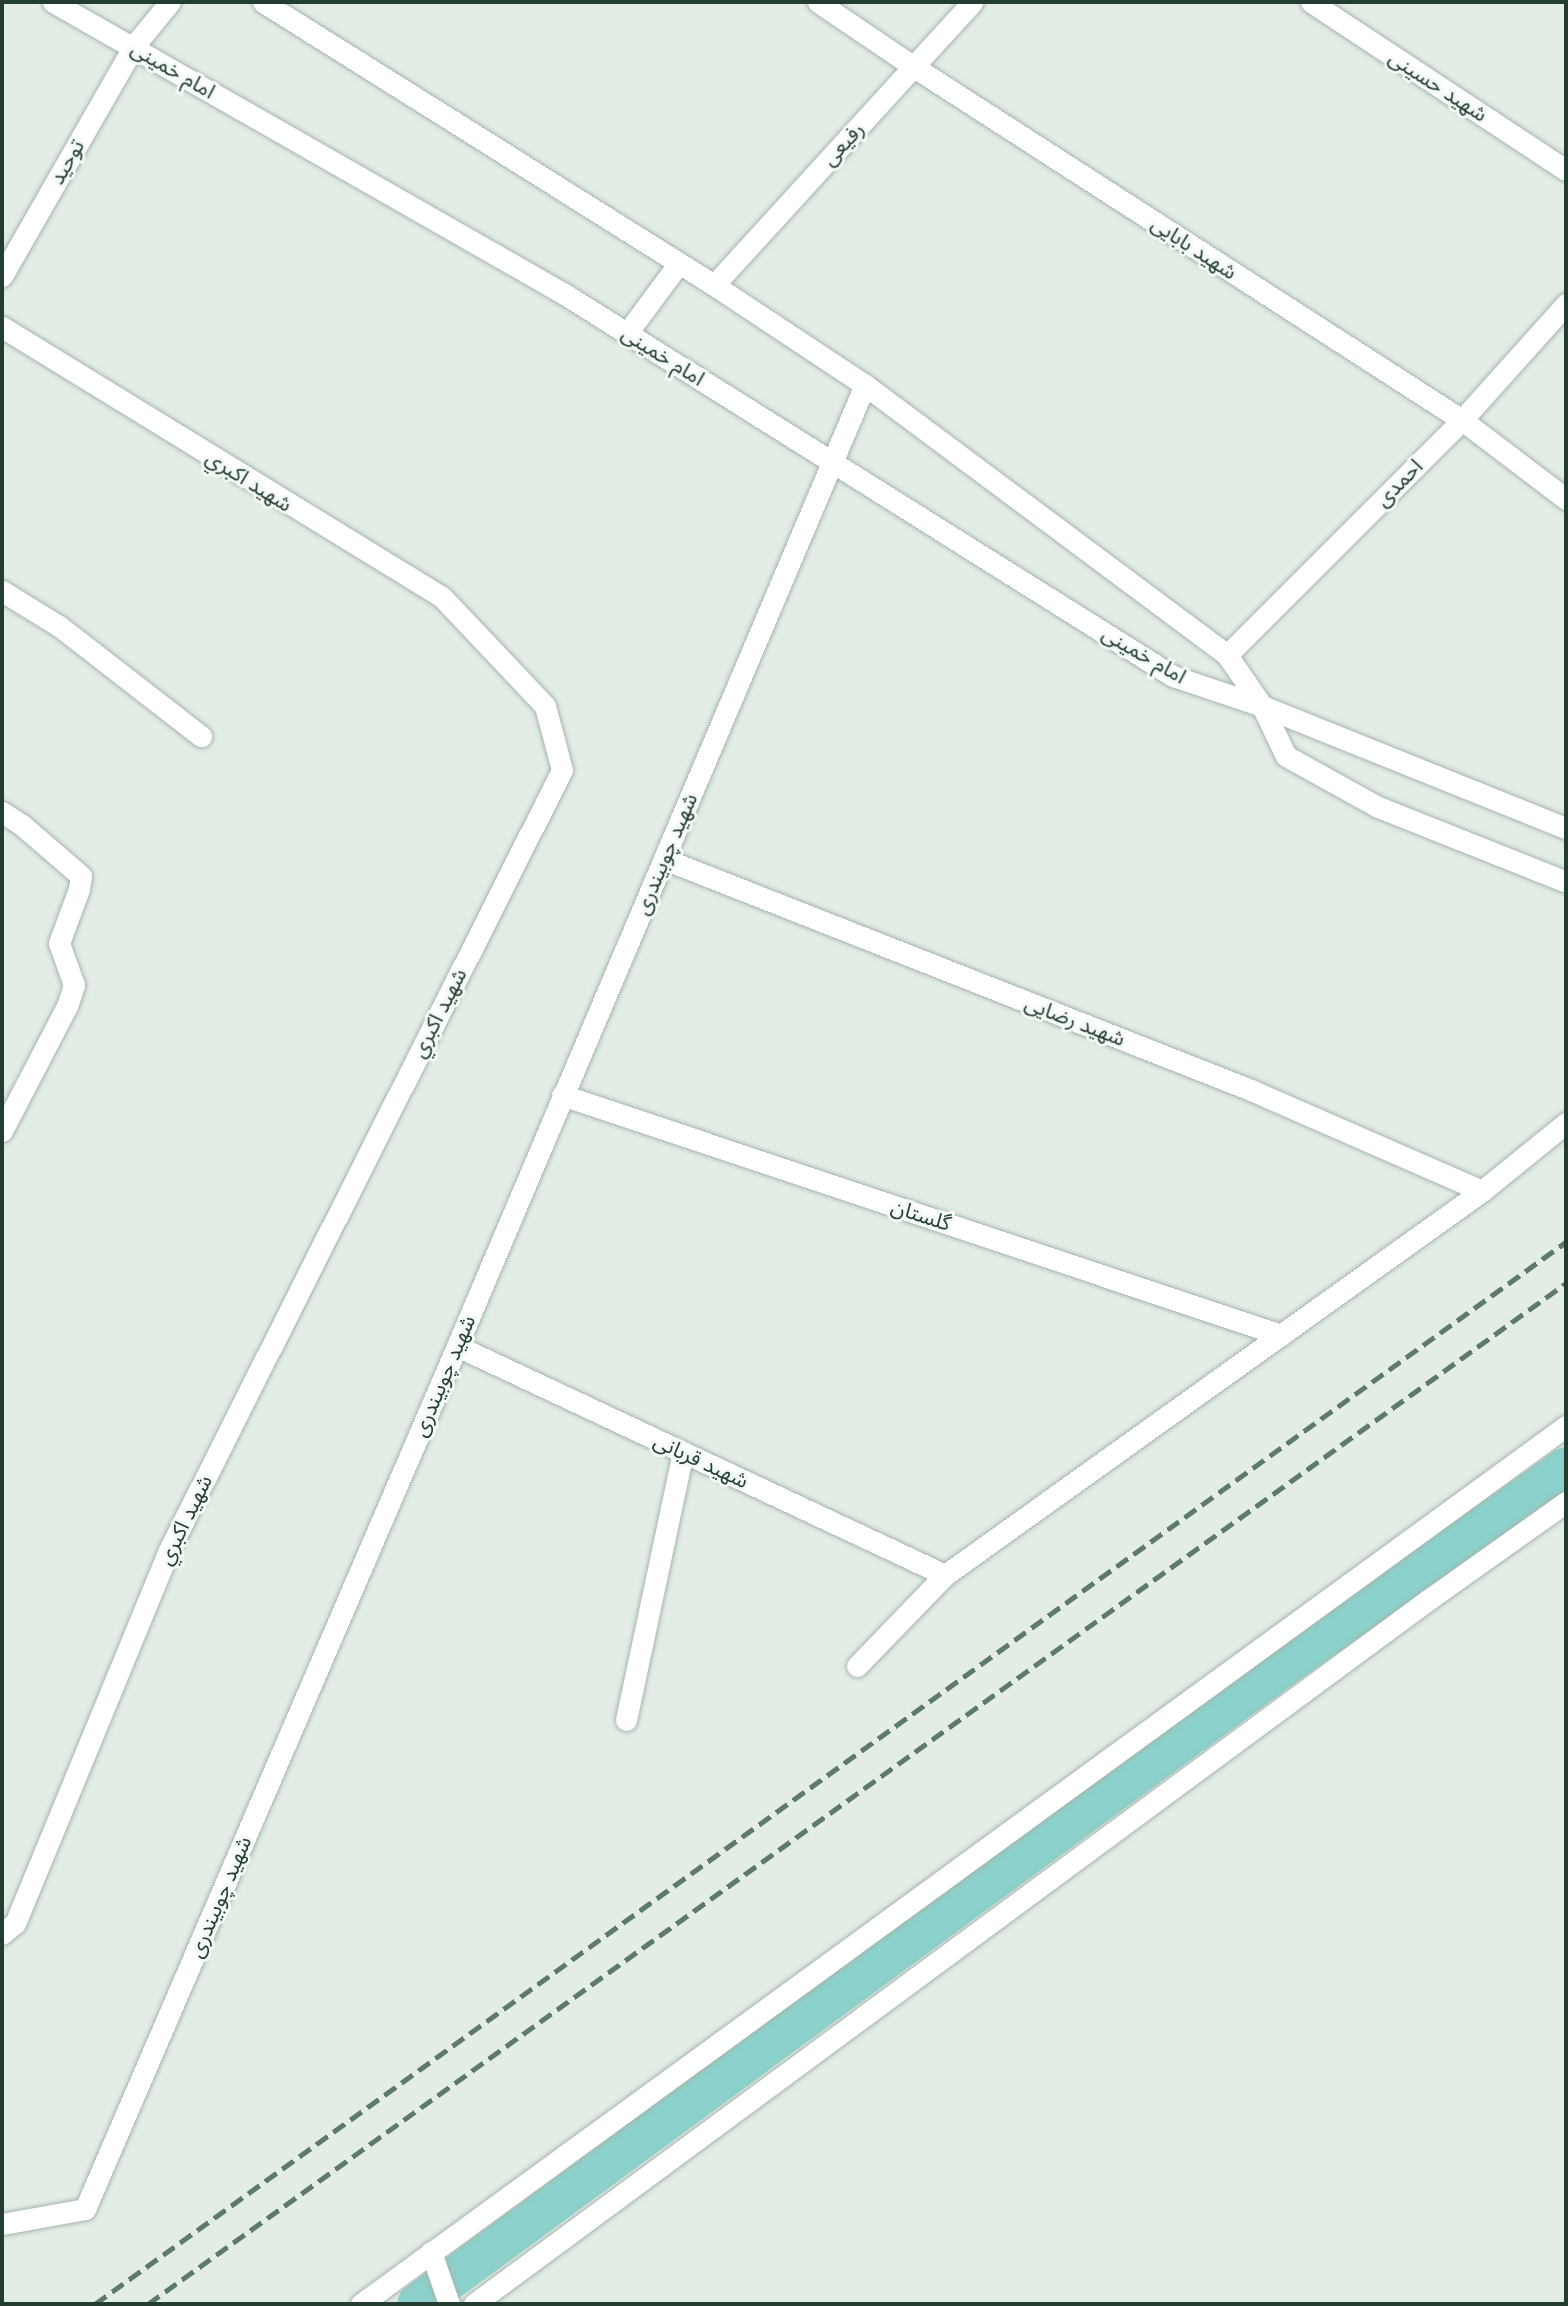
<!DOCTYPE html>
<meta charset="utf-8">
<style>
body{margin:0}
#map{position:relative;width:1568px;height:2306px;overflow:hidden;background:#e3ede6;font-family:"DM Sans","Noto Sans Arabic",sans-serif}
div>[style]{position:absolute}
.canal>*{height:40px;margin:-20px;padding:0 20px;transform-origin:20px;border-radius:20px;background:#8cd1cb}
.roads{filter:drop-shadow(0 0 2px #a6b5ac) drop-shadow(0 0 2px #a6b5ac)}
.street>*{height:21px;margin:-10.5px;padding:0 10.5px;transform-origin:10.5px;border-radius:10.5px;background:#fff}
.secondary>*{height:21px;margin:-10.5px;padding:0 10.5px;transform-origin:10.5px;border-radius:10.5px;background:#fff}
.rail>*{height:5px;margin-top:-2.5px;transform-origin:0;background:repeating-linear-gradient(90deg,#5e7a6b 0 14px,transparent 0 21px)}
span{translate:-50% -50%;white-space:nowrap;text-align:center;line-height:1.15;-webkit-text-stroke:6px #f4f9f5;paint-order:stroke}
.street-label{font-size:21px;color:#233e30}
.frame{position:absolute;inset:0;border:4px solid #233e30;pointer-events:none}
</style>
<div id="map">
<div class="canal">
<div style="left:417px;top:2304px;width:1084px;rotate:-36.33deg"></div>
<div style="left:1290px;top:1662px;width:338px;rotate:-35.2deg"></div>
</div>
<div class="roads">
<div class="street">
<div style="left:818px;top:2px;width:116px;rotate:34.1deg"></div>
<div style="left:914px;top:67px;width:652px;rotate:32.79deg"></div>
<div style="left:1462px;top:420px;width:131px;rotate:37.2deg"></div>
<div style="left:1311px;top:2px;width:305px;rotate:33.4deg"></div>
<div style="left:2px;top:276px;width:264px;rotate:-60.2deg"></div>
<div style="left:2px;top:327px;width:516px;rotate:31.53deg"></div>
<div style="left:442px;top:597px;width:150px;rotate:46.6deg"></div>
<div style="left:545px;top:706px;width:66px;rotate:75.1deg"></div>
<div style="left:562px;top:770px;width:873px;rotate:116.74deg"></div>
<div style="left:169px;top:1550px;width:404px;rotate:112.4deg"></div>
<div style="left:15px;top:1923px;width:17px;rotate:140deg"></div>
<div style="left:2px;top:591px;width:67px;rotate:31.6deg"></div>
<div style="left:59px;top:626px;width:180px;rotate:37.8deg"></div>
<div style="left:1227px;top:655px;width:332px;rotate:-45deg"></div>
<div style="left:1462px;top:420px;width:156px;rotate:-48.1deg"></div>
<div style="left:1262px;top:706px;width:55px;rotate:64.4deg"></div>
<div style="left:1286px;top:756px;width:105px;rotate:29deg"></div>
<div style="left:1378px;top:807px;width:202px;rotate:21.7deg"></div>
<div style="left:2px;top:812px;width:24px;rotate:33deg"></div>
<div style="left:22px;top:825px;width:78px;rotate:40.8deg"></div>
<div style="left:81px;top:876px;width:13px;rotate:99deg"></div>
<div style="left:79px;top:889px;width:58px;rotate:110.3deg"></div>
<div style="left:59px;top:943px;width:45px;rotate:70.3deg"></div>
<div style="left:74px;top:985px;width:22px;rotate:108deg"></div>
<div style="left:67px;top:1006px;width:141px;rotate:117.5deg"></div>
<div style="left:664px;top:859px;width:631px;rotate:21.48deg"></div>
<div style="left:1251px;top:1090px;width:252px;rotate:23.6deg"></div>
<div style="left:562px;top:1095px;width:758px;rotate:18.46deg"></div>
<div style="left:457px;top:1346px;width:539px;rotate:25.14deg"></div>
<div style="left:857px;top:1666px;width:127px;rotate:-46deg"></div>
<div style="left:945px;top:1575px;width:660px;rotate:-35.57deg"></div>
<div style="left:1482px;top:1191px;width:108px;rotate:-39deg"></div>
<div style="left:626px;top:1720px;width:274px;rotate:-78deg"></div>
<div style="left:431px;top:2252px;width:55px;rotate:70.9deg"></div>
<div style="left:361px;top:2304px;width:1491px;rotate:-36.08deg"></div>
<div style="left:474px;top:2304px;width:1186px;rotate:-36.43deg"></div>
<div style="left:1428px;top:1600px;width:169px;rotate:-35.4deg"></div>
</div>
<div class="secondary">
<div style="left:53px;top:2px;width:591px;rotate:29.73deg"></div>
<div style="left:566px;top:295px;width:717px;rotate:32.12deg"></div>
<div style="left:1173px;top:676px;width:94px;rotate:18.6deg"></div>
<div style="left:1262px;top:706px;width:328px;rotate:21.9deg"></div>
<div style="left:263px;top:2px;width:532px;rotate:32.11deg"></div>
<div style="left:714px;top:285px;width:181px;rotate:33.5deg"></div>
<div style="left:865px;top:385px;width:452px;rotate:36.7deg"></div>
<div style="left:1227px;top:655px;width:62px;rotate:55.5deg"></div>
<div style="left:133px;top:47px;width:58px;rotate:-50.6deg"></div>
<div style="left:714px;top:285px;width:383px;rotate:-47.6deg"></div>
<div style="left:627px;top:333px;width:87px;rotate:-53.4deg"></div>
<div style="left:2px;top:2224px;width:84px;rotate:-10.2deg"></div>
<div style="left:85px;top:2209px;width:940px;rotate:-66.68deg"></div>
<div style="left:457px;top:1346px;width:1044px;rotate:-67deg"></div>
</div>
</div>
<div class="rail">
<div style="left:95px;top:2304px;width:1814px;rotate:-35.83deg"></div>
<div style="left:148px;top:2304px;width:1747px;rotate:-35.75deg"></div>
</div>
<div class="street-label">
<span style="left:173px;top:70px;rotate:30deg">امام خمینی</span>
<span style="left:1438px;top:86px;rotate:33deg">شهید حسینی</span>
<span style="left:843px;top:144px;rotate:-47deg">رفیعی</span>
<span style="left:67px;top:162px;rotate:-60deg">توحید</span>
<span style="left:1194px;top:248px;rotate:33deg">شهید بابایی</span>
<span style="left:663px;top:356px;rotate:32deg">امام خمینی</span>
<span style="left:249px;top:481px;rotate:32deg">شهيد اکبري</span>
<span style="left:1399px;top:483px;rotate:-45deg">احمدی</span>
<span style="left:1144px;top:655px;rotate:30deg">امام خمینی</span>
<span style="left:666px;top:854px;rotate:-67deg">شهید چوبیندری</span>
<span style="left:439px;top:1013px;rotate:-63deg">شهيد اکبري</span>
<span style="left:1075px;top:1021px;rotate:21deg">شهید رضایی</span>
<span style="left:921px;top:1215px;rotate:18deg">گلستان</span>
<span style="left:444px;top:1376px;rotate:-67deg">شهید چوبیندری</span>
<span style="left:701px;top:1461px;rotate:25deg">شهید قربانی</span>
<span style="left:185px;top:1520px;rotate:-64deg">شهيد اکبري</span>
<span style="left:220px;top:1897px;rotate:-67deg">شهید چوبیندری</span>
</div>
<div class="frame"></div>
</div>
